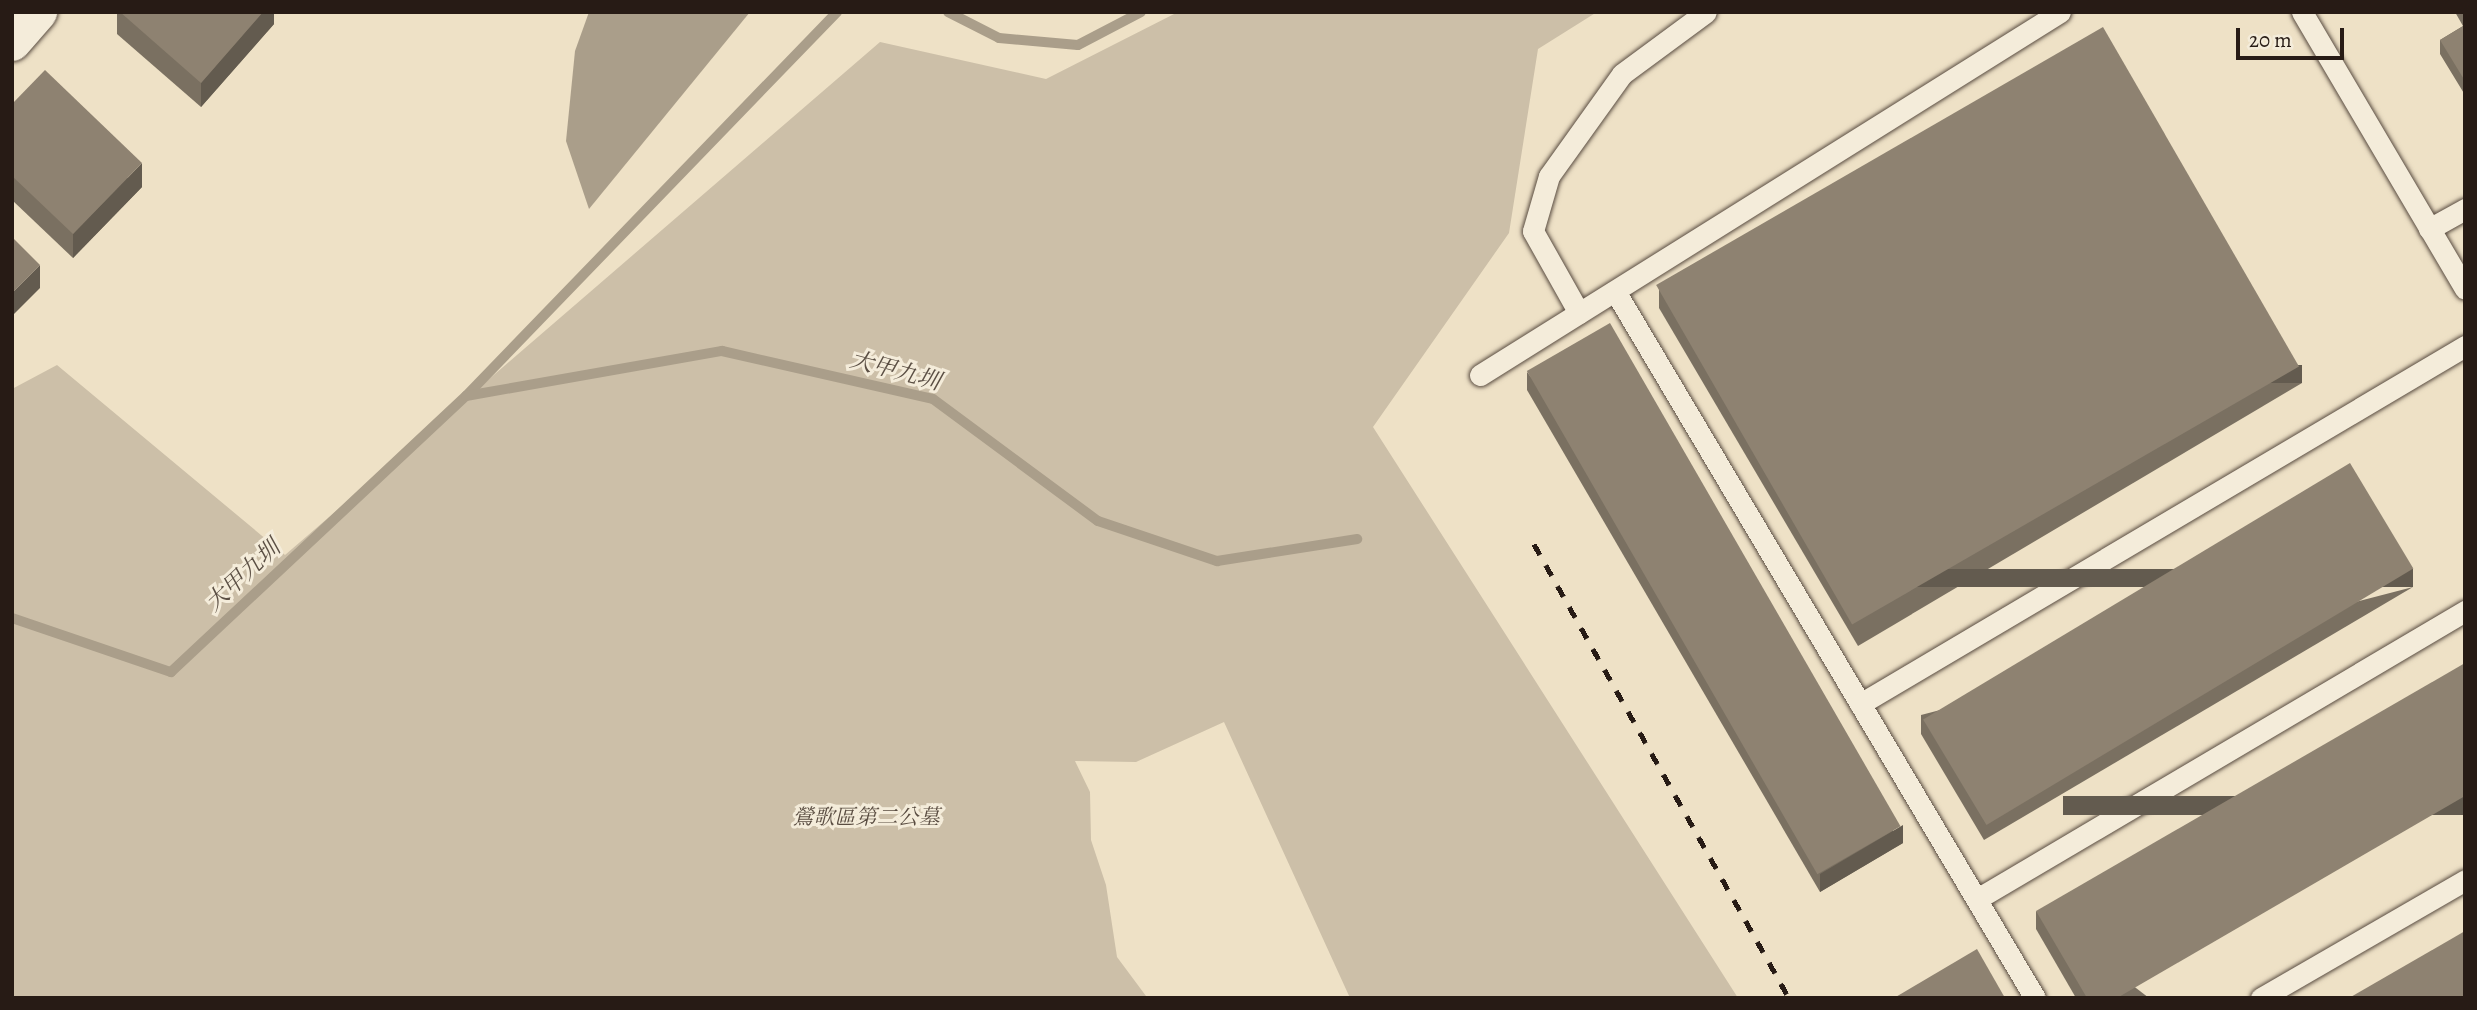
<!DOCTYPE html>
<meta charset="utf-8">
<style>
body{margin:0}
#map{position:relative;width:2477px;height:1010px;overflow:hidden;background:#eee1c6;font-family:Alegreya,"Noto Serif TC",serif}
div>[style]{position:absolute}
.green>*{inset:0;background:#ccbfa8}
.water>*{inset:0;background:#aa9e8a}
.stream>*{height:10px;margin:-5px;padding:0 5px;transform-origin:5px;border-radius:5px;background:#aa9e8a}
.roads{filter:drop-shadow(0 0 2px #594c41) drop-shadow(0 0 2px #594c41)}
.service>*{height:21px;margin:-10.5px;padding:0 10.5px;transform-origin:10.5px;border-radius:10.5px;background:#f4ecda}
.minor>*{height:38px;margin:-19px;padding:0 19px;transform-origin:19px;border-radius:19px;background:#f4ecda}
.rail>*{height:5px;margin-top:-2.5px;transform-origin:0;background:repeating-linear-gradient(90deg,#271b15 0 12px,transparent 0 24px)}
.wall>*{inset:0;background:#7a7061}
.shaded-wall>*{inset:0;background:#635b4f;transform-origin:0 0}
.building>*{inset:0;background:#8e8271;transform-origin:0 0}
span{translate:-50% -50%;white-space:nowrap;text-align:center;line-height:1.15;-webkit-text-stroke:6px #f4ecda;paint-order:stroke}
.park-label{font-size:21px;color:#594c41;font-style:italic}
.water-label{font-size:23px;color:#5b4f44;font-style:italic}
.frame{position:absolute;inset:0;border:14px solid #271b15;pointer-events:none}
.scale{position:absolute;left:2236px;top:28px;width:108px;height:32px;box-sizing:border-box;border:4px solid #271b15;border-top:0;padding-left:9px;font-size:21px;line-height:24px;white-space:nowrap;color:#271b15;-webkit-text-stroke:5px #f4ecda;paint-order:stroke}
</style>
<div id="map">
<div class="green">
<div style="clip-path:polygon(1178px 12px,1597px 12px,1538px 49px,1509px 233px,1373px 427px,1738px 998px,1350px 998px,1224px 722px,1136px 762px,1075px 761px,1090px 792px,1091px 840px,1106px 885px,1117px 957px,1146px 996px,1143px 998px,12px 998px,12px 389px,57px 365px,285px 555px,880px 42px,1046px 79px)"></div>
</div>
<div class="water">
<div style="clip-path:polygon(589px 12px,750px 12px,589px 209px,566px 141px,575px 51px)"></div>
</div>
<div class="stream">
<div style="left:948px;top:12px;width:57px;rotate:27deg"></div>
<div style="left:999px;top:38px;width:79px;rotate:5.1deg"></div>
<div style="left:1078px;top:45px;width:71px;rotate:-27.6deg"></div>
<div style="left:467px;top:395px;width:533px;rotate:-45.99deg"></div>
<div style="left:12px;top:618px;width:168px;rotate:18.8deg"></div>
<div style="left:171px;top:672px;width:404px;rotate:-43.1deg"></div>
<div style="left:466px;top:396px;width:260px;rotate:-10deg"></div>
<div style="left:722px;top:351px;width:216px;rotate:12.8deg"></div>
<div style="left:933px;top:399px;width:205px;rotate:36.5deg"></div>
<div style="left:1098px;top:521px;width:126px;rotate:18.6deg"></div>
<div style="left:1217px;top:561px;width:142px;rotate:-8.9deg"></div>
</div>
<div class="roads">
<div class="service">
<div style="left:2302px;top:12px;width:321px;rotate:59.5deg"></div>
<div style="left:2429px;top:229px;width:41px;rotate:-29.1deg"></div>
<div style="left:1615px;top:291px;width:822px;rotate:59.29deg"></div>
<div style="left:1579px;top:313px;width:94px;rotate:-119.3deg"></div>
<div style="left:1533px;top:231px;width:57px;rotate:-73.8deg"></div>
<div style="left:1549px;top:176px;width:125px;rotate:-54.4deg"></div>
<div style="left:1622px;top:74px;width:104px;rotate:-36.4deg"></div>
<div style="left:1480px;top:375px;width:684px;rotate:-32.04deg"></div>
<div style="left:1860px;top:704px;width:703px;rotate:-30.61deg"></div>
<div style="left:1977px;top:899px;width:567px;rotate:-30.55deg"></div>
<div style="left:2261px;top:998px;width:236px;rotate:-30deg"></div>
</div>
<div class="minor">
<div style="left:12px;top:42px;width:40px;rotate:-49deg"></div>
</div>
</div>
<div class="rail">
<div style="left:1534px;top:544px;width:521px;rotate:60.68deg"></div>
</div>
<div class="wall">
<div style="clip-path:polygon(117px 12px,274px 12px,274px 24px,201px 107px,117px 34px)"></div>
<div style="clip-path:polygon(2455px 12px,2465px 12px,2465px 95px,2440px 54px,2440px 40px,2463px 26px)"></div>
<div style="clip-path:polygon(12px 104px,142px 187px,73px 258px,12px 200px)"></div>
<div style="clip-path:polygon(1659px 290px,2302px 383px,1858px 646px,1659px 308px)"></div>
<div style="clip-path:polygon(1527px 372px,1903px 843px,1820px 892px,1527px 390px)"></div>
<div style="clip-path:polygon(2413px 587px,1984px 840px,1921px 734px,1921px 715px)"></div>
<div style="clip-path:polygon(2036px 911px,2149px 998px,2076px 998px,2036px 929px)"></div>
</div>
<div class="shaded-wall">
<div style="clip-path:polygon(263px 12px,274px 12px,274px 24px,201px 107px,201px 83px)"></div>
<div style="clip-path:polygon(142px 163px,142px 187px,73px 258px,73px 234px)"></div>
<div style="clip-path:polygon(40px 265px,40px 288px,12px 316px,12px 293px)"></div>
<div style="left:2302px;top:365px;width:18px;height:516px;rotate:90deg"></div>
<div style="left:2413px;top:569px;width:18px;height:498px;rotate:90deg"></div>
<div style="left:2465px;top:796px;width:19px;height:402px;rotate:90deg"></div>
<div style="clip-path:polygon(1903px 825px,1903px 843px,1820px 892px,1820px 874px)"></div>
</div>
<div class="building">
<div style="clip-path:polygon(120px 12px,263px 12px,201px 83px)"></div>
<div style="clip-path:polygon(2465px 25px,2465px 81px,2440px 40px)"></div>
<div style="left:2103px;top:27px;width:392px;height:516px;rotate:60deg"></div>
<div style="clip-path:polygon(45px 70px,142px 163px,73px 234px,12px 176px,12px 104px)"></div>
<div style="clip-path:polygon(12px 237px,40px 265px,12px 293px)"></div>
<div style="left:1610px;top:323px;width:581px;height:96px;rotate:60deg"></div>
<div style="left:2350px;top:463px;width:123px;height:498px;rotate:59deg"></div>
<div style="clip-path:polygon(2465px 663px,2465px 796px,2117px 998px,2087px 998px,2036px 911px)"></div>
<div style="clip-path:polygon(2465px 931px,2465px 998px,2349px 998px)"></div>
<div style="clip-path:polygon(1977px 949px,2005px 998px,1894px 998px)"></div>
</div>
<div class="park-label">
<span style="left:866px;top:817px">鶯歌區第二公墓</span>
</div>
<div class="water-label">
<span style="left:895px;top:371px;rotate:15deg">大甲九圳</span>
<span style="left:243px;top:576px;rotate:-43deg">大甲九圳</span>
</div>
<div class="frame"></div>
<div class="scale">20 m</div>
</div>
